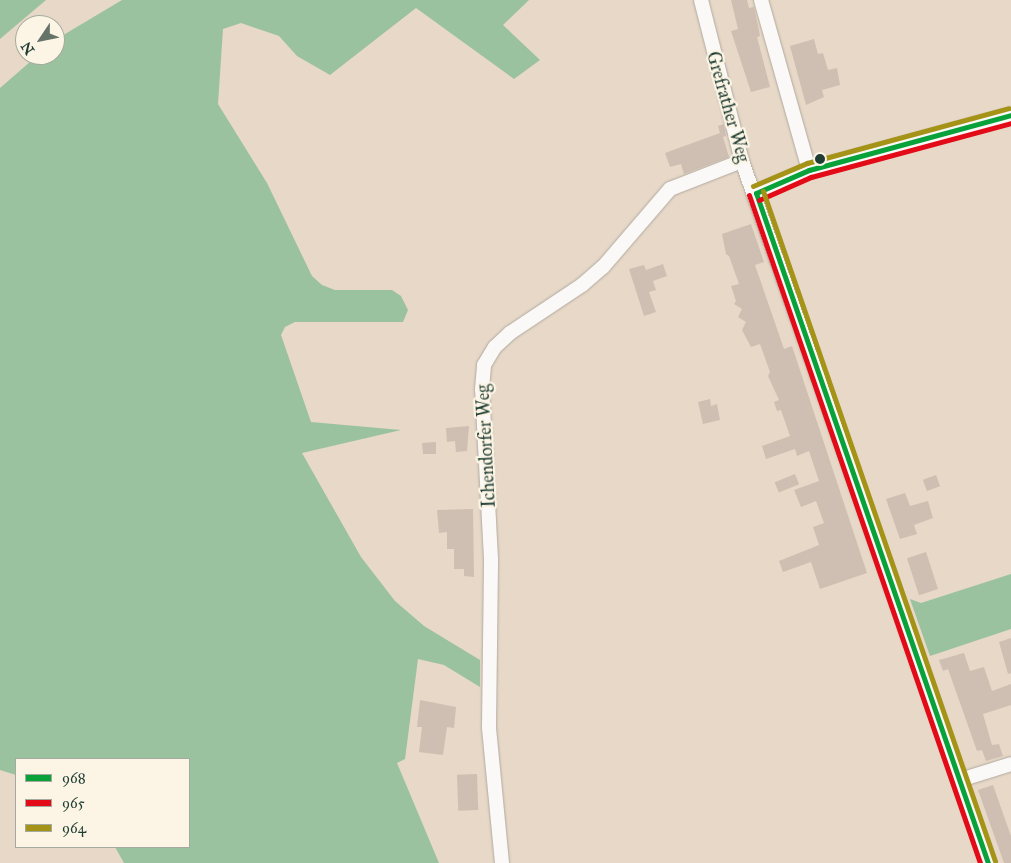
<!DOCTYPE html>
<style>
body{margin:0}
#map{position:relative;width:1011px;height:863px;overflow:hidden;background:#e7d8c8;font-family:"IM FELL Great Primer",serif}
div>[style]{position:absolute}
.forest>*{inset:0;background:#9bc29f}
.building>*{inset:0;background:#cebfb2;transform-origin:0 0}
.roads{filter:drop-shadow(0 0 1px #b1aa9f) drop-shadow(0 0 1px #b1aa9f)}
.minor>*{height:14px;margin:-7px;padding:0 7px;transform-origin:7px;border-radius:7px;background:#fbf9f7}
.bus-1>*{height:5px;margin:-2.5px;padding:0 2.5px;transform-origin:2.5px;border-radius:2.5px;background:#09a13a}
.bus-2>*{height:5px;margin:-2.5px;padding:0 2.5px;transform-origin:2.5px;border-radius:2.5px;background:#e30b18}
.bus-3>*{height:5px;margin:-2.5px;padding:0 2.5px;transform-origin:2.5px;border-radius:2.5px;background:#a59318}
.dots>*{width:14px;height:14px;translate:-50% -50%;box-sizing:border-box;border:2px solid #fcf5e5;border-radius:50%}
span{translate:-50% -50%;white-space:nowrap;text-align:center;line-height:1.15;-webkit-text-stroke:4.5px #fcf5e5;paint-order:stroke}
.street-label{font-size:18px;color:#1f3d34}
.legend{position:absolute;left:15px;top:758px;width:175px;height:90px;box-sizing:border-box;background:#fcf5e5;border:1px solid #a4ab9e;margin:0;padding:6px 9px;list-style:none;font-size:15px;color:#1f3d34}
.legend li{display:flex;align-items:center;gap:10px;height:25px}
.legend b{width:25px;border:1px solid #a4ab9e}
.north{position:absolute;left:15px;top:15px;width:50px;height:50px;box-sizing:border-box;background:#fcf5e5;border:1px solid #a4ab9e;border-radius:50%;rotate:236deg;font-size:14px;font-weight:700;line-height:20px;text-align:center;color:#1f3d34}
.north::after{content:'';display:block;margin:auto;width:18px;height:22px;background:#657368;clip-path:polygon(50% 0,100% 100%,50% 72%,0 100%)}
</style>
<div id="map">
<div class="forest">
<div style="clip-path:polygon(0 0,46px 0,0 39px)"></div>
<div style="clip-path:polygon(122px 0,529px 0,503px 25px,540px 60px,514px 79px,416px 8px,330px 75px,297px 56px,279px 36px,241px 23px,223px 29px,218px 104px,267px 183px,312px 276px,322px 285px,335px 290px,392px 290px,401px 296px,408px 310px,403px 322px,295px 322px,285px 327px,281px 335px,311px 422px,401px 430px,302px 453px,361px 557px,395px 601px,424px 626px,480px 660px,480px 687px,444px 665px,418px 659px,405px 759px,397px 763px,439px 863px,124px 863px,115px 847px,189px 847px,189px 759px,16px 759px,16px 775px,0 770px,0 88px,38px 55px,55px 55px,55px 41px,60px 37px)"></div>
<div style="clip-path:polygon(1011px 574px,1011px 629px,930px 656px,910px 599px,921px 603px)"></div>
</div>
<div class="building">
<div style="clip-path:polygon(731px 0,747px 0,749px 8px,754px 7px,760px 36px,757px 37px,770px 87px,751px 92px,731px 31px,738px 29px)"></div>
<div style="clip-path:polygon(814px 39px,818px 54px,823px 53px,828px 70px,837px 68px,840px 85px,822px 90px,824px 97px,806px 105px,790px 46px)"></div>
<div style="clip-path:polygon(724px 124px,726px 136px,723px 137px,729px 157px,684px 174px,681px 164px,670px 167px,665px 153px,720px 133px,718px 126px)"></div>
<div style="clip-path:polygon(751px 224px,764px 262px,755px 265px,784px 349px,792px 346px,867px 573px,820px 589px,811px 562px,783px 572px,779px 561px,819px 545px,813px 527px,824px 523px,816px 501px,801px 507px,794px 490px,819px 481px,809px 451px,797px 456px,795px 449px,766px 459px,762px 446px,790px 436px,781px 410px,777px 411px,774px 402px,779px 400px,768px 376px,770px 372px,760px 344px,751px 347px,742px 330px,746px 322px,738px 317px,742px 309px,734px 304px,736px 301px,731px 286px,739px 284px,729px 256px,726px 254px,722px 234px)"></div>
<div style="clip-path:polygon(663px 264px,667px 276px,653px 281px,656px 290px,649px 292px,656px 312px,644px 316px,629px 269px,644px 265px,646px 270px)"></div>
<div style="clip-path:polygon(710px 399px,711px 406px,717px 404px,720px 420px,703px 424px,698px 402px)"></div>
<div style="clip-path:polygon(469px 426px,467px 451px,456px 452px,455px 441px,447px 442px,446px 428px)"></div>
<div style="clip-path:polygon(436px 442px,436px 454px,423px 454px,422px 443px)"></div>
<div style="left:795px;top:474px;width:11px;height:22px;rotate:68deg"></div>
<div style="left:936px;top:475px;width:12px;height:14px;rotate:70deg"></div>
<div style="clip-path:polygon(905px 493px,910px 506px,928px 501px,933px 518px,914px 525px,917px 534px,900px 539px,886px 499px)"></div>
<div style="clip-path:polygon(473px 509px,474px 577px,464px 576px,464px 569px,454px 569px,454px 549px,447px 549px,447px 532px,439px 533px,437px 510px)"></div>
<div style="left:926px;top:552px;width:39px;height:20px;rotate:72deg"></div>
<div style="clip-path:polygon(1011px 638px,1011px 673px,1008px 674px,999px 642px)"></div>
<div style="clip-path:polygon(964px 653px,970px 671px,984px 667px,992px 691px,1011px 684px,1011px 705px,983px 714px,992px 745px,999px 744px,1003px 756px,986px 761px,982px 750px,977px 751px,948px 669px,943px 671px,939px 660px)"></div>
<div style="clip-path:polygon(420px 700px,456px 707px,454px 728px,447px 727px,443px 755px,419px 752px,422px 727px,417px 727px)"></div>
<div style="left:477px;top:774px;width:36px;height:20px;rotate:88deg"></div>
<div style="clip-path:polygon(993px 785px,1011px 836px,1011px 863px,1004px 863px,978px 790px)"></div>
</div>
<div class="roads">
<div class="minor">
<div style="left:701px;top:0;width:166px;rotate:75.7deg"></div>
<div style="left:742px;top:161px;width:744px;rotate:70.69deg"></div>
<div style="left:761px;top:0;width:177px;rotate:74.2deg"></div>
<div style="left:756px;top:193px;width:58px;rotate:-23.5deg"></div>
<div style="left:809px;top:170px;width:209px;rotate:-15.2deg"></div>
<div style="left:960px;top:780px;width:53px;rotate:-17.4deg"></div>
<div style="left:502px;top:863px;width:137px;rotate:-95.5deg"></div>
<div style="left:489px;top:727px;width:168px;rotate:-89.3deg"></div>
<div style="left:491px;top:559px;width:170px;rotate:-93deg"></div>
<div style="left:482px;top:389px;width:24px;rotate:-85deg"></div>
<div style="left:484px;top:365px;width:21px;rotate:-59deg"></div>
<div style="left:495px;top:347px;width:21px;rotate:-43deg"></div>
<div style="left:510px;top:333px;width:87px;rotate:-33.7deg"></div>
<div style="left:582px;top:285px;width:28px;rotate:-41deg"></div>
<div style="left:603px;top:267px;width:103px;rotate:-49.3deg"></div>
<div style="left:670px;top:189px;width:77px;rotate:-21.3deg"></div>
</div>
</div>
<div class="bus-1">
<div style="left:756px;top:193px;width:709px;rotate:70.9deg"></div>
<div style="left:756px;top:193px;width:58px;rotate:-23.5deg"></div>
<div style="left:809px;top:170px;width:209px;rotate:-15.2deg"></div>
</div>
<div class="bus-2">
<div style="left:749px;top:195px;width:707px;rotate:70.92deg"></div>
<div style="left:759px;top:200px;width:57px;rotate:-23.9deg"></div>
<div style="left:811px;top:177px;width:207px;rotate:-15.1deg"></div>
</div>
<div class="bus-3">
<div style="left:753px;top:186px;width:59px;rotate:-23.1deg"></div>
<div style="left:807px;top:163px;width:209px;rotate:-15.2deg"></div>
<div style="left:763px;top:191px;width:709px;rotate:70.9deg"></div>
</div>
<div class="dots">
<div style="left:820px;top:159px;background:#1f3d34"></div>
</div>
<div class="street-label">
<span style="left:728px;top:107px;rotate:74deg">Grefrather Weg</span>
<span style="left:486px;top:446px;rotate:-93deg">Ichendorfer Weg</span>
</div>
<ul class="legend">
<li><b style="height:6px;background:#09a13a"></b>968</li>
<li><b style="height:6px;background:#e30b18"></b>965</li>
<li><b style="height:6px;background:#a59318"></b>964</li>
</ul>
<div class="north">N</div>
</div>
